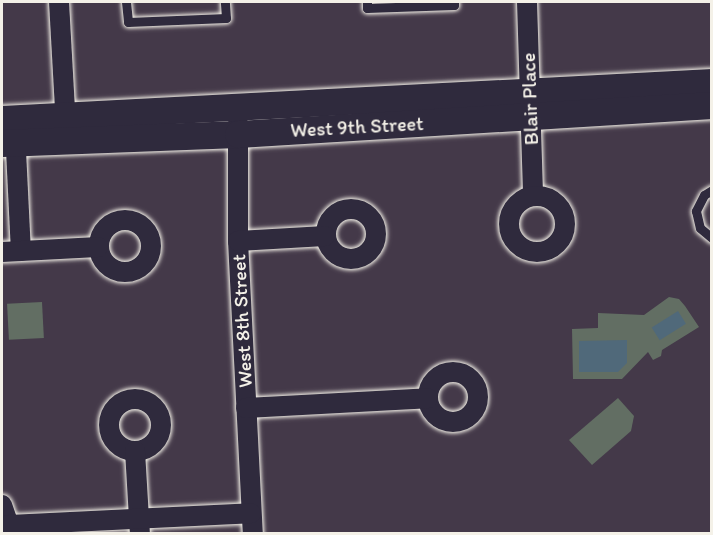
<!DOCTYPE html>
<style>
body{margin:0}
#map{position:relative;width:713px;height:535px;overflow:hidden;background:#443949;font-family:Itim,sans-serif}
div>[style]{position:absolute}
.green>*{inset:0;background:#626e63;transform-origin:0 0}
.water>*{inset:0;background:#50697a;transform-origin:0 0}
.roads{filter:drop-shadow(0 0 2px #f4f1e8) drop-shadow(0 0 2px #f4f1e8)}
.lane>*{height:9px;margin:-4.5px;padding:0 4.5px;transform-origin:4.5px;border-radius:4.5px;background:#2f2a3d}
.street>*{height:20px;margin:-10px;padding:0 10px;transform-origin:10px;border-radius:10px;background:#2f2a3d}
.street>.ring{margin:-10px;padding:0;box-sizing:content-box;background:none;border:20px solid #2f2a3d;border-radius:50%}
.secondary>*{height:27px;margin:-13.5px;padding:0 13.5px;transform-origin:13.5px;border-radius:13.5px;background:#2f2a3d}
span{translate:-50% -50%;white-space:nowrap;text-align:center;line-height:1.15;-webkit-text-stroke:4.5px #2f2a3d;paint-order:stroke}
.street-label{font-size:20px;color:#f4f1e8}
.frame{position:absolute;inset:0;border:3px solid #f4f1e8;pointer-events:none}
</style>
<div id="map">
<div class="green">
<div style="clip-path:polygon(669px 297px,679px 299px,685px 306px,699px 327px,662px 350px,661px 356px,653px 360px,648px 352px,622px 379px,573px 379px,572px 329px,598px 328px,598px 313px,644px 315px)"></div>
<div style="left:42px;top:302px;width:36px;height:35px;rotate:87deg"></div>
<div style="clip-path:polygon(618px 398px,634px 416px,631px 431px,592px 465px,569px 440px)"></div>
</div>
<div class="water">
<div style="left:678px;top:311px;width:15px;height:31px;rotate:58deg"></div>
<div style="clip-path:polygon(627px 340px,627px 363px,618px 372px,579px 372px,579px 341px)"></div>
</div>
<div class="roads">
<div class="lane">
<div style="left:126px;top:2px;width:20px;rotate:84deg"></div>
<div style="left:128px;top:22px;width:98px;rotate:-2.3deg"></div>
<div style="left:226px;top:18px;width:16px;rotate:-94deg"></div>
<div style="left:367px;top:2px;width:6px;rotate:90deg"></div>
<div style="left:367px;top:8px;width:87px;rotate:-2deg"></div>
<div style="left:454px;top:5px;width:3px;rotate:-90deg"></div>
<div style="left:712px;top:190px;width:9px;rotate:148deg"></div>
<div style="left:704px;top:195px;width:18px;rotate:117deg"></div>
<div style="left:696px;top:211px;width:17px;rotate:77deg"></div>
<div style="left:700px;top:228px;width:16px;rotate:40deg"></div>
</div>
<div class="street">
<div style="left:59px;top:2px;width:125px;rotate:86.8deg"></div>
<div style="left:527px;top:2px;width:194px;rotate:88.2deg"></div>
<div style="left:238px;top:123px;width:118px;rotate:90deg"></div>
<div style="left:238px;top:241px;width:293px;rotate:87.1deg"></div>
<div style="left:15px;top:130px;width:121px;rotate:87.2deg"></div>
<div class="ring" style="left:509px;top:196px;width:36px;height:36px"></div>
<div class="ring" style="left:326px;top:209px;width:30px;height:30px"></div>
<div class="ring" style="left:99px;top:220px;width:32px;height:32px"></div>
<div style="left:238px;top:241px;width:87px;rotate:-3.3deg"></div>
<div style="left:2px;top:252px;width:96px;rotate:-3deg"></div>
<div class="ring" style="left:428px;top:372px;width:30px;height:30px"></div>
<div class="ring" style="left:109px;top:399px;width:32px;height:32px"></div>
<div style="left:246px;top:408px;width:182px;rotate:-3.1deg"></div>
<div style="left:135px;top:451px;width:83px;rotate:86.6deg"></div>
<div style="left:2px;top:505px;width:21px;rotate:71deg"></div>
<div style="left:9px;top:525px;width:9px;rotate:90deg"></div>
<div style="left:9px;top:525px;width:242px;rotate:-2.8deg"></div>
</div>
<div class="secondary">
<div style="left:2px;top:119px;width:711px;rotate:-2.98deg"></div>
<div style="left:2px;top:143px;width:236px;rotate:-2.2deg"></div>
<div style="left:238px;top:134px;width:475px;rotate:-3.5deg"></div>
</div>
</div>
<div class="street-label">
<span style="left:530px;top:99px;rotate:-92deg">Blair Place</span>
<span style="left:357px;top:127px;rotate:-3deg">West 9th Street</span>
<span style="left:242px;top:321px;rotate:-93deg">West 8th Street</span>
</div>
<div class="frame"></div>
</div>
